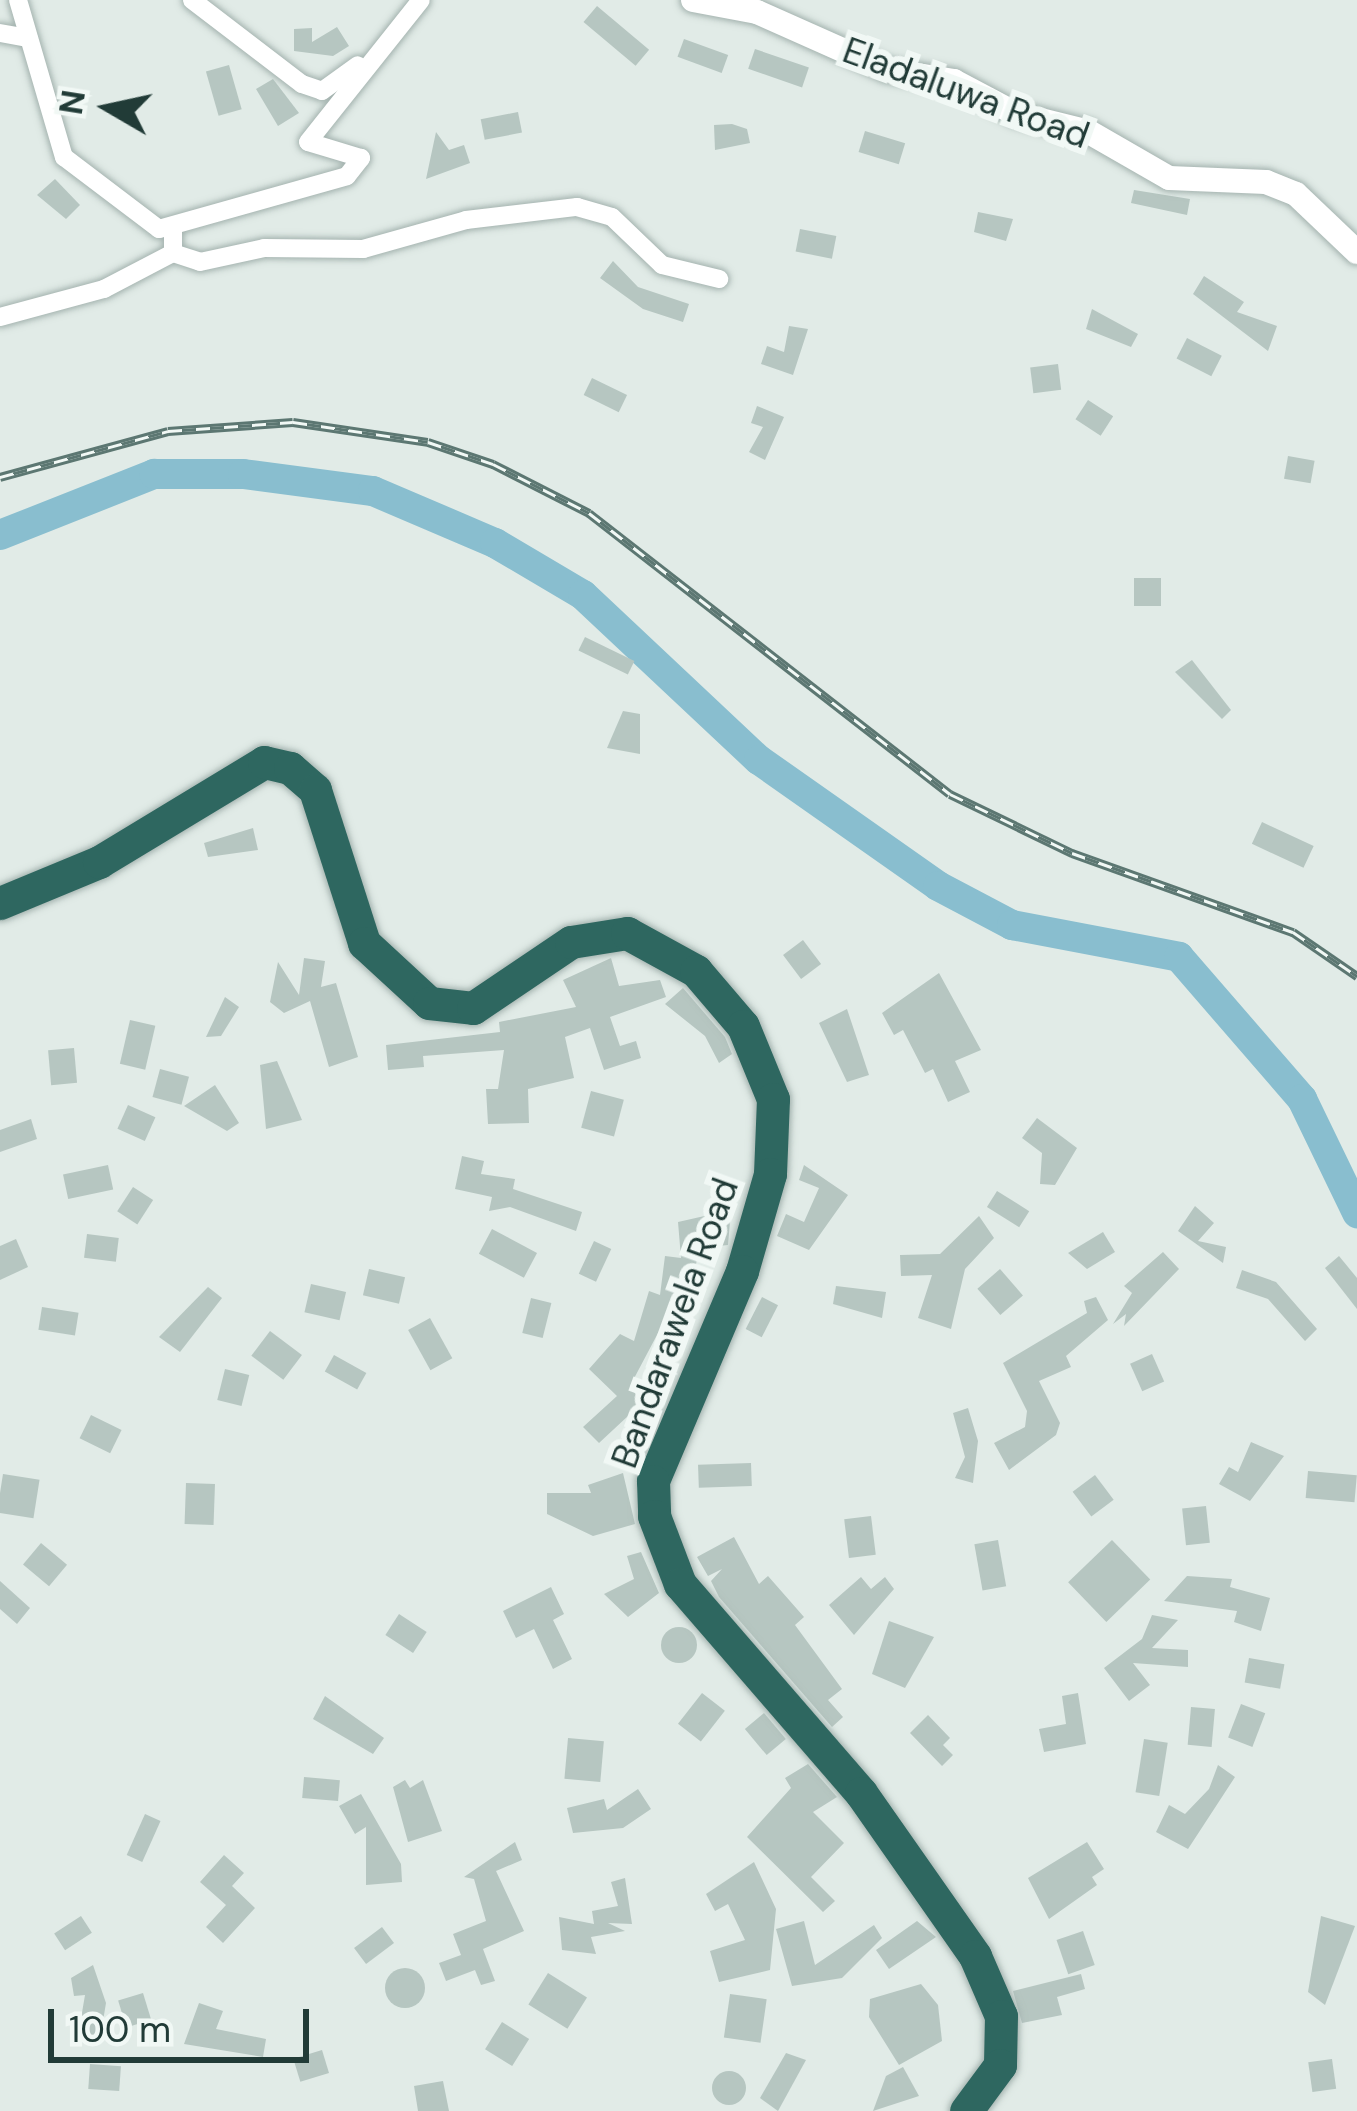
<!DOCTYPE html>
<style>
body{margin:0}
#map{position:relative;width:1357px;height:2111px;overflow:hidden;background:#e1ebe7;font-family:"DM Sans",sans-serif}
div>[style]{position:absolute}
.river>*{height:30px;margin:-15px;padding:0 15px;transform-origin:15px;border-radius:15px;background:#89becf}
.building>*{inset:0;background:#b6c6c1;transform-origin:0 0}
.round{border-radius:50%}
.roads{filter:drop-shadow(0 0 3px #a4b3af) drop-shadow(0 0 3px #a4b3af)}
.street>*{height:18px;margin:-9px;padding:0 9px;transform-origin:9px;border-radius:9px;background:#fff}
.secondary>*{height:24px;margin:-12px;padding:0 12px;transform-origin:12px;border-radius:12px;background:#fff}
.highway>*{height:33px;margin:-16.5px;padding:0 16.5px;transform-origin:16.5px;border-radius:16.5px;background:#2e6760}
.rail>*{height:9px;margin-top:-4.5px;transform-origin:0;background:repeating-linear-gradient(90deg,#f1f8f5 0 14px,#5c7772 0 28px);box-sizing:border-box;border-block:3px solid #5c7772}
span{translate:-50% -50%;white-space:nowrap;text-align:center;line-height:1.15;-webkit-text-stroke:12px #f1f8f5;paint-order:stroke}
.street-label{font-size:36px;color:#213b37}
.north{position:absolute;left:48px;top:48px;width:120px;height:120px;-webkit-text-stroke:9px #f1f8f5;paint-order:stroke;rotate:279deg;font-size:33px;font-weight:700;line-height:48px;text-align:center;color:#213b37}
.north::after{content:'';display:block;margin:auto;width:42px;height:54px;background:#213b37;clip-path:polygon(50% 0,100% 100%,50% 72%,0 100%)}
.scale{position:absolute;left:48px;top:2009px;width:261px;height:54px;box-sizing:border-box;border:6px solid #213b37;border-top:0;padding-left:15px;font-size:36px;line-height:42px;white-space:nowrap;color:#213b37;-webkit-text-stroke:9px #f1f8f5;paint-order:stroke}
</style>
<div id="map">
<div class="river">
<div style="left:0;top:535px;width:166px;rotate:-21.6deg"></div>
<div style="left:154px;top:474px;width:89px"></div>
<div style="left:243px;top:474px;width:131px;rotate:7.5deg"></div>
<div style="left:373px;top:491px;width:133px;rotate:23.1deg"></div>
<div style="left:495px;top:543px;width:102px;rotate:30.6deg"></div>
<div style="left:583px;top:595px;width:241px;rotate:43.2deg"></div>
<div style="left:759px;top:760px;width:219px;rotate:35.1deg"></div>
<div style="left:938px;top:886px;width:84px;rotate:27.8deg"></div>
<div style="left:1012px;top:925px;width:170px;rotate:10.8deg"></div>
<div style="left:1179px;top:957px;width:188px;rotate:49.1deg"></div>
<div style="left:1302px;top:1099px;width:127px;rotate:64.2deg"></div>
</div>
<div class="building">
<div style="left:597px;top:6px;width:68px;height:21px;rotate:40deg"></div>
<div style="clip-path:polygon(337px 27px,349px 46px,333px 56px,294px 51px,294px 29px,312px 28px,312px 42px)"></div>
<div style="left:684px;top:39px;width:47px;height:19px;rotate:20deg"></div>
<div style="left:755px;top:49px;width:57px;height:21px;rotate:19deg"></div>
<div style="left:229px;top:65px;width:46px;height:24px;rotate:74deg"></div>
<div style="clip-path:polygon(273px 79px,299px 113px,278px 126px,256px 89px)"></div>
<div style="left:518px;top:112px;width:21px;height:38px;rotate:79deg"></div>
<div style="clip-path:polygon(732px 124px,747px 129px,750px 143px,715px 150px,714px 125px)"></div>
<div style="left:865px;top:131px;width:42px;height:22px;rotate:17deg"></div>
<div style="clip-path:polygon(436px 132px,449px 150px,464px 145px,470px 163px,426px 179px)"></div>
<div style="clip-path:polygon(55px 179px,80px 205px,66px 219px,37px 195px)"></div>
<div style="clip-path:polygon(1134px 190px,1190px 199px,1187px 215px,1131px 203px)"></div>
<div style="clip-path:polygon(978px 212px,1013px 219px,1006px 241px,974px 232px)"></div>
<div style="left:800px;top:229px;width:37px;height:23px;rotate:11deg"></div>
<div style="clip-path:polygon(613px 261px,638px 287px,689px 304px,683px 322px,643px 309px,600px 278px)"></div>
<div style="clip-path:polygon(1204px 276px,1244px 302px,1237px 312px,1277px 326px,1268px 351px,1193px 294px)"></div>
<div style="clip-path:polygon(1092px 309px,1138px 334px,1131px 347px,1086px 329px)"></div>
<div style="clip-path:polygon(789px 326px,808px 329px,793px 375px,761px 364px,767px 346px,784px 352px)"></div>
<div style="left:1187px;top:338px;width:39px;height:23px;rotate:27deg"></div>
<div style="left:1058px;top:364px;width:26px;height:28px;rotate:83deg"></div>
<div style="left:592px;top:378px;width:39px;height:19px;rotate:26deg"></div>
<div style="left:1088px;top:400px;width:30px;height:23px;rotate:33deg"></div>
<div style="clip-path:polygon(757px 406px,784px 417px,765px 460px,749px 452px,763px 427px,751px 423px)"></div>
<div style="left:1288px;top:456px;width:27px;height:23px;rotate:10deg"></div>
<div style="left:1134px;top:578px;width:27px;height:28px"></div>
<div style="left:585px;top:637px;width:55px;height:15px;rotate:26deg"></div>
<div style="clip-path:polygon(1192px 660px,1231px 710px,1222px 719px,1175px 672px)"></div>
<div style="clip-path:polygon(623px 711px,640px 714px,640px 754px,607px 748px)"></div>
<div style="left:1262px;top:822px;width:57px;height:24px;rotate:25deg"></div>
<div style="clip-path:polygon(253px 828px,258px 850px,208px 857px,204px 843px)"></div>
<div style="left:803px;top:940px;width:30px;height:25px;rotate:53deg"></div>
<div style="clip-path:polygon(304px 958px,325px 961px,321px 987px,336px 983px,358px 1057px,329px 1067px,310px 1001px,284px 1013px,270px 1002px,278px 962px,299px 995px)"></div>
<div style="clip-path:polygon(611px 958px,619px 986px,660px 980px,666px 997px,610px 1017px,620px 1046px,636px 1041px,641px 1058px,604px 1070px,590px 1028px,565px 1037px,574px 1078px,528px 1089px,529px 1123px,488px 1124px,486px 1089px,498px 1089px,504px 1050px,423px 1056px,424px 1067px,388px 1070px,386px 1045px,500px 1032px,499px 1022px,576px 1007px,563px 980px)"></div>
<div style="clip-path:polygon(939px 973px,981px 1050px,955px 1061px,970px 1092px,948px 1102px,933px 1069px,925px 1073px,903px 1030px,894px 1035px,882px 1013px)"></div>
<div style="clip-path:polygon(683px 988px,725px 1037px,732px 1054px,719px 1063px,705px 1036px,665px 1004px)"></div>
<div style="clip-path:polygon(225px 997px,239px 1007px,221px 1036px,206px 1037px)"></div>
<div style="clip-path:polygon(847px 1009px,869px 1075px,847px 1082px,819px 1023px)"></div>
<div style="left:130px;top:1020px;width:26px;height:45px;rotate:13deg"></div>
<div style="left:74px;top:1048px;width:35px;height:26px;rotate:85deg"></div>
<div style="clip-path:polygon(277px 1061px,302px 1120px,266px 1129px,260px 1065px)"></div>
<div style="left:160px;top:1069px;width:30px;height:29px;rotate:15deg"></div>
<div style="clip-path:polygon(215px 1085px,239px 1123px,227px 1131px,184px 1106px)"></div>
<div style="left:591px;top:1091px;width:34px;height:38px;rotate:15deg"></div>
<div style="left:128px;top:1105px;width:30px;height:26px;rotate:24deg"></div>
<div style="clip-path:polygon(1037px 1118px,1077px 1148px,1055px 1185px,1040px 1184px,1042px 1153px,1022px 1138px)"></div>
<div style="clip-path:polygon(31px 1119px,37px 1139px,0 1152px,0 1130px)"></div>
<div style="clip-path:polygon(462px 1156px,484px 1161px,481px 1174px,515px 1179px,513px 1189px,582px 1212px,576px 1231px,510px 1207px,489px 1211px,492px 1197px,455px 1189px)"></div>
<div style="left:108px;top:1165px;width:25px;height:46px;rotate:78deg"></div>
<div style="clip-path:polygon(804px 1165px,848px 1195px,809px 1250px,777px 1236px,786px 1214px,804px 1222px,819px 1188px,799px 1180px)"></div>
<div style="left:133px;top:1187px;width:24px;height:29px;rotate:33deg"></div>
<div style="left:997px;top:1191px;width:38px;height:19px;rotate:32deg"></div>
<div style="clip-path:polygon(1195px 1206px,1214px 1223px,1198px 1241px,1226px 1247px,1223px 1263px,1178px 1231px)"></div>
<div style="clip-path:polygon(731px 1210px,728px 1245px,698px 1248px,694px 1283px,685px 1282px,630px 1386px,655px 1423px,637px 1464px,616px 1457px,628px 1416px,599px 1443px,583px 1427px,617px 1396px,589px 1369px,620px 1334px,634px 1341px,649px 1291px,660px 1295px,665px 1256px,681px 1258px,678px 1222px)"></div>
<div style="clip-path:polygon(979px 1216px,994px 1238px,965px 1269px,951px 1329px,918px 1318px,932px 1275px,901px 1276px,900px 1255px,940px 1254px)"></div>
<div style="left:492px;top:1229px;width:51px;height:28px;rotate:28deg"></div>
<div style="clip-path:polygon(1103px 1232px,1115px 1252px,1087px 1269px,1068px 1253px)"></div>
<div style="left:87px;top:1234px;width:32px;height:24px;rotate:7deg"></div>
<div style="clip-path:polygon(16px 1239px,28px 1267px,0 1280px,0 1246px)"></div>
<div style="left:594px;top:1241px;width:19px;height:36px;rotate:25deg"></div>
<div style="clip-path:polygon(1163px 1252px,1179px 1269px,1124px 1326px,1126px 1314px,1113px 1324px,1132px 1293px,1124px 1286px)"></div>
<div style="clip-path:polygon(1339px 1256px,1357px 1278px,1357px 1309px,1325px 1268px)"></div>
<div style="left:369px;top:1269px;width:37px;height:27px;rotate:13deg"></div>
<div style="left:1000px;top:1269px;width:35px;height:30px;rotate:49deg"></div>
<div style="clip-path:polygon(1242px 1270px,1276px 1282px,1317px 1329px,1305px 1341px,1268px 1299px,1236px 1288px)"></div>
<div style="left:311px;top:1284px;width:36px;height:29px;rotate:13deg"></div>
<div style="clip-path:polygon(836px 1286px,886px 1292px,882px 1318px,833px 1304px)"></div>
<div style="clip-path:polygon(208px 1287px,222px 1298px,180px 1352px,159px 1337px)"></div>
<div style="left:762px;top:1297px;width:18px;height:36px;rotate:27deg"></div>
<div style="clip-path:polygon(1096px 1297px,1108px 1320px,1066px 1356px,1071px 1367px,1039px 1381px,1060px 1423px,1056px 1435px,1009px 1470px,994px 1443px,1025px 1427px,1027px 1411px,1003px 1363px,1087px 1313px,1084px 1301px)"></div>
<div style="left:531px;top:1298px;width:21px;height:36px;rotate:14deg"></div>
<div style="left:42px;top:1307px;width:37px;height:23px;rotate:9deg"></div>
<div style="left:430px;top:1318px;width:46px;height:25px;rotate:61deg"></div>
<div style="left:270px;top:1331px;width:40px;height:31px;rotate:37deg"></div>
<div style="left:1152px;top:1354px;width:30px;height:24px;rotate:66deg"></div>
<div style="left:334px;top:1355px;width:37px;height:19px;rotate:29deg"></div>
<div style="left:225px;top:1369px;width:25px;height:32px;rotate:14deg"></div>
<div style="clip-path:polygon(968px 1408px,978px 1441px,973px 1483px,955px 1478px,965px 1457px,953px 1413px)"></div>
<div style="left:91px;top:1415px;width:34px;height:26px;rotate:26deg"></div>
<div style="clip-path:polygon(1251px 1442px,1284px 1456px,1250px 1501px,1219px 1484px,1229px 1467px,1238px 1472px)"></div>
<div style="left:751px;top:1463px;width:23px;height:53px;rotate:88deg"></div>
<div style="left:1308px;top:1471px;width:49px;height:27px;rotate:5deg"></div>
<div style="clip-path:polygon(623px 1473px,635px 1524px,593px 1536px,547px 1514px,547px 1493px,591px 1493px,588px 1485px)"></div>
<div style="left:3px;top:1474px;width:37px;height:39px;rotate:9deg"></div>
<div style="left:1095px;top:1475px;width:31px;height:28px;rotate:53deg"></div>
<div style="left:186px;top:1483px;width:29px;height:41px;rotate:2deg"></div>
<div style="left:1206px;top:1506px;width:37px;height:24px;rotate:84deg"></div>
<div style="left:871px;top:1516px;width:39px;height:27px;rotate:83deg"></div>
<div style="clip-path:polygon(734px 1537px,759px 1584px,768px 1576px,804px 1617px,795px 1625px,842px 1689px,828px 1700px,843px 1717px,832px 1727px,719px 1597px,711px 1581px,722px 1569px,708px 1576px,697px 1557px)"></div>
<div style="left:998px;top:1540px;width:47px;height:24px;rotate:80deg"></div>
<div style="left:1112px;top:1540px;width:55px;height:61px;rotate:46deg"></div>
<div style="left:41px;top:1543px;width:34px;height:28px;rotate:40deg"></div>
<div style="clip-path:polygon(641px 1552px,659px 1593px,628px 1617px,604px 1594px,634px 1579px,627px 1556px)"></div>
<div style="clip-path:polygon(1187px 1576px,1232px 1579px,1230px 1587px,1270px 1598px,1261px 1631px,1234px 1622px,1237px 1611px,1164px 1601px)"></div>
<div style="clip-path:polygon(861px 1577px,871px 1589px,885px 1577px,894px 1589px,854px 1635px,829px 1605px)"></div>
<div style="clip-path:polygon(0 1581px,30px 1608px,17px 1624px,0 1609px)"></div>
<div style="clip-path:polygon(551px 1587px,564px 1614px,553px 1620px,572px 1659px,553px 1669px,534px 1629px,516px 1638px,503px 1611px)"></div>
<div style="left:399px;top:1614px;width:33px;height:25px;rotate:33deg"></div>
<div style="clip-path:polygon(1152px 1615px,1178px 1620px,1152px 1648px,1188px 1650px,1188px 1667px,1133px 1663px,1150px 1685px,1129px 1701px,1104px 1668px,1142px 1639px)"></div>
<div style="clip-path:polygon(889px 1621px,934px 1637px,905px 1688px,872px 1674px)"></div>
<div class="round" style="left:661px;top:1627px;width:36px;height:36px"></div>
<div style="left:1249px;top:1658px;width:36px;height:25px;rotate:10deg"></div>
<div style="left:702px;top:1693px;width:29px;height:39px;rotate:38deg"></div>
<div style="clip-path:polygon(1078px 1693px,1086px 1744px,1044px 1752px,1039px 1729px,1066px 1724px,1062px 1696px)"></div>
<div style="clip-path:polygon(325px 1696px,384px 1738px,373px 1754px,313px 1719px)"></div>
<div style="left:1241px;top:1704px;width:26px;height:36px;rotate:21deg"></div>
<div style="left:1191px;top:1707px;width:24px;height:38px;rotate:5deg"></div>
<div style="left:764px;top:1713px;width:34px;height:25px;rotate:50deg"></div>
<div style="clip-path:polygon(928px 1715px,950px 1738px,943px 1745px,953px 1755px,942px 1766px,910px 1733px)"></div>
<div style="left:568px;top:1738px;width:36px;height:41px;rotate:5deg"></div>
<div style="left:1144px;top:1739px;width:24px;height:54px;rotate:9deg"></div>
<div style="clip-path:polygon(808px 1764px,837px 1797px,813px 1812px,844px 1843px,811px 1877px,835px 1901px,823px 1912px,747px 1837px,791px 1788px,785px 1778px)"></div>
<div style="clip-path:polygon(1218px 1765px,1235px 1777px,1188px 1849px,1156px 1832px,1169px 1805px,1185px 1814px,1209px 1789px)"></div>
<div style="left:304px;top:1777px;width:36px;height:21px;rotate:5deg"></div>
<div style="clip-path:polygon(405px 1780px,410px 1788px,423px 1780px,442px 1831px,408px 1842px,393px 1787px)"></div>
<div style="clip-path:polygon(638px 1789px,651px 1809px,623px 1828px,573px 1833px,567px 1808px,604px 1799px,607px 1810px)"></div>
<div style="clip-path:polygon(361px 1794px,401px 1864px,402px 1882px,366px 1885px,366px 1827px,355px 1834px,339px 1806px)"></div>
<div style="left:145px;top:1814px;width:17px;height:45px;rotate:24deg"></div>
<div style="clip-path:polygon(515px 1842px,522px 1860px,496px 1871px,524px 1931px,483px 1949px,495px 1981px,481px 1985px,475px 1970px,446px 1981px,439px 1963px,461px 1955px,453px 1934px,486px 1921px,474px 1879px,464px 1877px)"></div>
<div style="clip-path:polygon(1087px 1842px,1104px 1869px,1092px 1877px,1097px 1885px,1049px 1919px,1028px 1878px)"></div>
<div style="clip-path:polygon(224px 1855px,244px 1873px,232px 1886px,255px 1908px,223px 1943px,206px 1927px,226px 1905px,200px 1882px)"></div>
<div style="clip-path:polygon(754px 1862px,776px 1909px,770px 1970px,719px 1982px,710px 1951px,745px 1940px,728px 1904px,715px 1911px,706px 1894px)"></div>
<div style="clip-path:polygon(625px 1878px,632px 1924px,608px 1923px,625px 1931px,591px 1937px,596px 1954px,562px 1950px,559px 1917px,594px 1924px,592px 1911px,618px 1906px,611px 1882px)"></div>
<div style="left:81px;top:1916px;width:20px;height:32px;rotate:57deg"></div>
<div style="clip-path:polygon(1321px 1916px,1355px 1926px,1325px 2005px,1308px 1992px)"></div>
<div style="clip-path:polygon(804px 1921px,815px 1965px,874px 1925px,882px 1938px,842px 1978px,792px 1986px,776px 1929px)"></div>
<div style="clip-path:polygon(917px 1921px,936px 1937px,889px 1969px,876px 1950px)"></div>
<div style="left:382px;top:1927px;width:20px;height:35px;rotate:53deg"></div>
<div style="left:1083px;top:1931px;width:36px;height:28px;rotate:71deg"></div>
<div style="clip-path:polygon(93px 1965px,106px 2003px,100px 2039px,78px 2036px,85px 1995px,74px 1996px,71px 1978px)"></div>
<div class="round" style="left:385px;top:1968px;width:40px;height:40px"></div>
<div style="left:548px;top:1973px;width:46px;height:37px;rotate:32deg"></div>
<div style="clip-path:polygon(1081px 1974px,1085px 1989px,1057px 1997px,1062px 2015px,1022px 2023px,1013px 1991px)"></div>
<div style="clip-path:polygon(921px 1984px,938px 2005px,942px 2041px,899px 2065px,869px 2017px,870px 1999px)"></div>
<div style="left:143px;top:1993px;width:28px;height:26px;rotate:73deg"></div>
<div style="left:730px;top:1994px;width:37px;height:44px;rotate:8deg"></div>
<div style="clip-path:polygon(199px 2003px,223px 2011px,216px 2029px,266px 2039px,263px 2057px,184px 2044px)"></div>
<div style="left:502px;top:2022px;width:32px;height:32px;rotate:32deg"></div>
<div style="left:322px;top:2050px;width:24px;height:30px;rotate:73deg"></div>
<div style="clip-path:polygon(786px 2053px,806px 2060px,778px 2111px,760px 2098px)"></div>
<div style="left:1332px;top:2059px;width:30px;height:24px;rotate:82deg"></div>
<div style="left:90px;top:2064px;width:31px;height:25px;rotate:4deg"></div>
<div style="clip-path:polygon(903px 2067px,919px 2096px,873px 2111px,886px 2076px)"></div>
<div class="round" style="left:712px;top:2071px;width:34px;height:34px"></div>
<div style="clip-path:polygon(443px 2081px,449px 2111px,418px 2111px,414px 2086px)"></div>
</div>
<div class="roads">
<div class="street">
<div style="left:18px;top:0;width:164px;rotate:73.7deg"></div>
<div style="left:64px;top:157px;width:119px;rotate:37.2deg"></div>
<div style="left:159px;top:229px;width:195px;rotate:-15.7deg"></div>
<div style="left:347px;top:176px;width:23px;rotate:-52deg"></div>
<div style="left:361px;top:158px;width:55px;rotate:-163.2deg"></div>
<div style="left:308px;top:142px;width:181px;rotate:-51.5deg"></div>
<div style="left:192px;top:0;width:138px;rotate:37.4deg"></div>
<div style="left:302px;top:84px;width:21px;rotate:19deg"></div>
<div style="left:322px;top:91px;width:44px;rotate:-35.8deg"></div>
<div style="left:0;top:33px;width:29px;rotate:10deg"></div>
<div style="left:173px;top:228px;width:25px;rotate:90deg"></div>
<div style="left:173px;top:253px;width:28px;rotate:18deg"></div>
<div style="left:200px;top:262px;width:66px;rotate:-12.3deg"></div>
<div style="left:264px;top:248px;width:99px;rotate:0.6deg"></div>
<div style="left:363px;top:249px;width:107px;rotate:-15.7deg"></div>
<div style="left:466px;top:220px;width:112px;rotate:-6.7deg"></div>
<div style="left:577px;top:207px;width:36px;rotate:16deg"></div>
<div style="left:612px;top:217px;width:69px;rotate:43.8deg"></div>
<div style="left:662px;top:265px;width:59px;rotate:13.8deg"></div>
<div style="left:0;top:317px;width:108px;rotate:-15.1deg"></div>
<div style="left:104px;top:289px;width:78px;rotate:-27.6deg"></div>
</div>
<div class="secondary">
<div style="left:693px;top:0;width:65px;rotate:10.6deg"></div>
<div style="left:757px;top:12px;width:142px;rotate:24deg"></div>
<div style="left:887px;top:70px;width:68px;rotate:9.3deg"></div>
<div style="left:954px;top:81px;width:70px;rotate:28deg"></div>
<div style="left:1016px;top:114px;width:75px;rotate:13.9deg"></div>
<div style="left:1089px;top:132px;width:92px;rotate:29.9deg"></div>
<div style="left:1169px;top:178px;width:97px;rotate:2.4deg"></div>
<div style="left:1266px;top:182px;width:32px;rotate:22deg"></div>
<div style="left:1296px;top:194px;width:84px;rotate:43.6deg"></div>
</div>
<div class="highway">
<div style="left:0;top:903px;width:107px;rotate:-22.5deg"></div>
<div style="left:99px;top:862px;width:193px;rotate:-31.2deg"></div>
<div style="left:264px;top:762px;width:27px;rotate:13deg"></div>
<div style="left:290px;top:768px;width:33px;rotate:41deg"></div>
<div style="left:315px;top:790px;width:161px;rotate:72.2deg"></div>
<div style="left:364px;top:943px;width:88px;rotate:42.7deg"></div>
<div style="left:429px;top:1003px;width:44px;rotate:6.5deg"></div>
<div style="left:473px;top:1008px;width:118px;rotate:-34deg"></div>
<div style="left:571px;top:942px;width:57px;rotate:-9.1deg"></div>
<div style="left:627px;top:933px;width:79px;rotate:28.8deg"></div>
<div style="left:696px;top:971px;width:72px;rotate:49.5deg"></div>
<div style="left:743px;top:1026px;width:79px;rotate:67.7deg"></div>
<div style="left:773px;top:1099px;width:75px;rotate:92.3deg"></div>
<div style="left:770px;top:1174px;width:101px;rotate:106.1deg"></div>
<div style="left:742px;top:1271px;width:228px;rotate:113deg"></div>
<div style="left:653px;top:1481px;width:35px;rotate:88deg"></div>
<div style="left:654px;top:1516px;width:73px;rotate:69.1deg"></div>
<div style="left:680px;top:1584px;width:276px;rotate:49.1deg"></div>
<div style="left:861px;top:1793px;width:199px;rotate:55deg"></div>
<div style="left:975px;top:1956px;width:65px;rotate:66.6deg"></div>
<div style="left:1001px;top:2016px;width:49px;rotate:91.2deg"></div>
<div style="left:1000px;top:2065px;width:57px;rotate:126.5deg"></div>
</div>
</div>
<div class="rail">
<div style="left:0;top:477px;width:174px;rotate:-15.3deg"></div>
<div style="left:168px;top:431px;width:125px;rotate:-4.1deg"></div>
<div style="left:293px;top:422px;width:136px;rotate:8.4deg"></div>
<div style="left:428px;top:442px;width:69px;rotate:18.7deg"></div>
<div style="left:493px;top:464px;width:108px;rotate:27deg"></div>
<div style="left:589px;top:513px;width:457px;rotate:37.9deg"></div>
<div style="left:950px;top:794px;width:136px;rotate:25.8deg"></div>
<div style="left:1072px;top:853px;width:235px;rotate:19.7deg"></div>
<div style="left:1293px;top:932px;width:78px;rotate:34.5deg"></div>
</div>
<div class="street-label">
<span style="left:966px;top:93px;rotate:20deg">Eladaluwa Road</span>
<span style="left:675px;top:1323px;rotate:-70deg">Bandarawela Road</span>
</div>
<div class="north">N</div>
<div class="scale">100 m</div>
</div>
